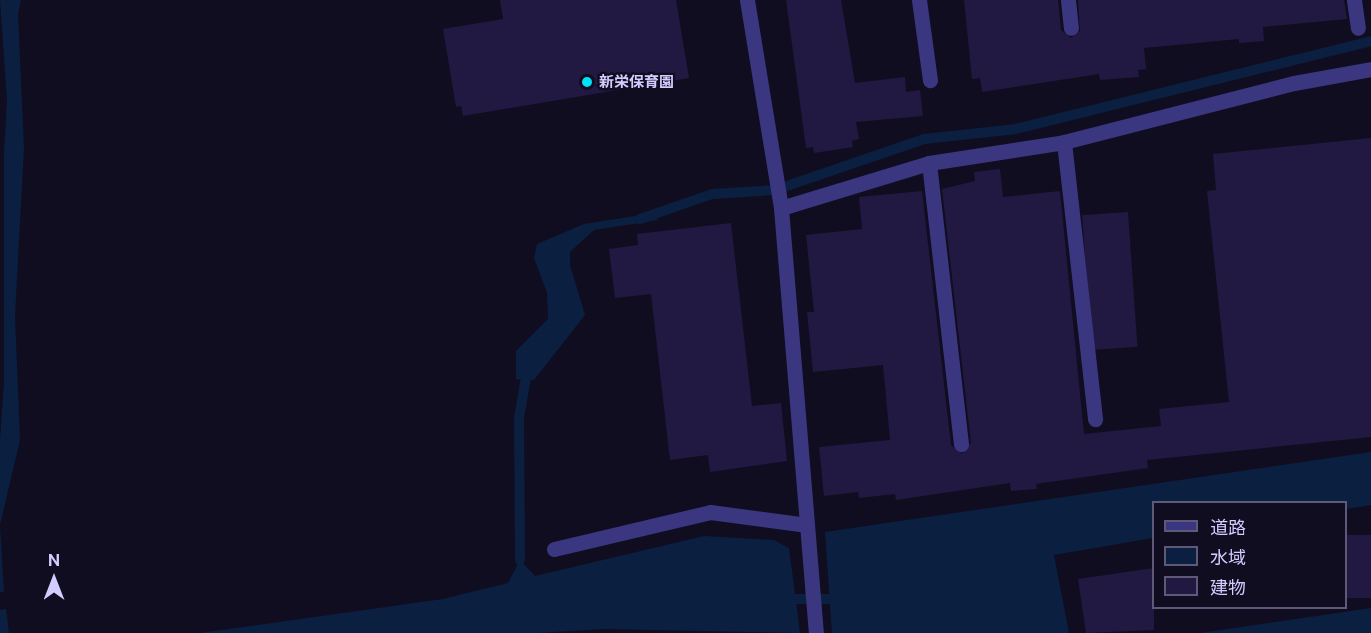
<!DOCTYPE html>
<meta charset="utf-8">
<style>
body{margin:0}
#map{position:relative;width:1371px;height:633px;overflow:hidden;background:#100d20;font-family:"Public Sans","Noto Sans JP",sans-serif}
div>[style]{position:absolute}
.water>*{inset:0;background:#0b1f41}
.stream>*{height:10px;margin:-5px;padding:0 5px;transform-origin:5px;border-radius:5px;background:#0b1f41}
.building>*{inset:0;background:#211941;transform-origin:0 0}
.minor>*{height:15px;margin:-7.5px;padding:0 7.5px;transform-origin:7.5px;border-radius:7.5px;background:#3a3780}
.dots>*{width:16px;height:16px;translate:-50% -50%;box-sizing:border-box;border:3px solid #100d20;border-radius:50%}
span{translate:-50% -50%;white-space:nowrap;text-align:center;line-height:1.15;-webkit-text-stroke:4.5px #100d20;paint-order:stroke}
.poi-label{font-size:15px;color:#d2ccff;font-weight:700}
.left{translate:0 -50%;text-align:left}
.legend{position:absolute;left:1152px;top:501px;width:195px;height:108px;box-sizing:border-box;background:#100d20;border:2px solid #5e5979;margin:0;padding:8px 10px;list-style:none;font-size:18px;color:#d2ccff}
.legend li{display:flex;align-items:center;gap:12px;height:30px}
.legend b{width:30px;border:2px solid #5e5979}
.north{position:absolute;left:24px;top:549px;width:60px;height:60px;-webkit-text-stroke:4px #100d20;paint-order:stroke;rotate:0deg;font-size:16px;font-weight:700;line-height:24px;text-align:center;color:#d2ccff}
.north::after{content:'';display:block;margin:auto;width:21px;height:27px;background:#d2ccff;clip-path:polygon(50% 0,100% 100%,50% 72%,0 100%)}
</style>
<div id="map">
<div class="water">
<div style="clip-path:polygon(0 0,21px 0,18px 14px,24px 148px,15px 316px,20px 440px,0 525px,4px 592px,0 592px,0 439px,4px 382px,4px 151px,7px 100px)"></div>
<div style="clip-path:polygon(648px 214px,659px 220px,594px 230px,570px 252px,570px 265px,585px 315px,534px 380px,516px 379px,516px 351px,548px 319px,547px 293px,534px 258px,537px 244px,584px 224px)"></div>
<div style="clip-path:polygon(1371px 452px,1371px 505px,1346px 509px,1346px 502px,1154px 502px,1153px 538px,1054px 555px,1069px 633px,832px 633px,825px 532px)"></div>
<div style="clip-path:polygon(704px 536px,774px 540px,789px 548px,800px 633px,604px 629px,537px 633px,200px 633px,443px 599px,508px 583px,520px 560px,535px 576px)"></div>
<div style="clip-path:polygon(1371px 608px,1371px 633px,1200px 633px)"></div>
<div style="clip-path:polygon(6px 609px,9px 633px,0 633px,0 610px)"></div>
</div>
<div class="stream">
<div style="left:640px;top:219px;width:76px;rotate:-19.1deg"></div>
<div style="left:712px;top:194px;width:63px;rotate:-3.6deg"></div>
<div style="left:775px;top:190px;width:157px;rotate:-18.9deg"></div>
<div style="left:924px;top:139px;width:93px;rotate:-6.2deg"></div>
<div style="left:1016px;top:129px;width:366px;rotate:-13.9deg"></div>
<div style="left:520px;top:560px;width:142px;rotate:-90.4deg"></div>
<div style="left:519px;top:418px;width:53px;rotate:-80.2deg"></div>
<div style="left:783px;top:599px;width:59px"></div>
</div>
<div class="building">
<div style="clip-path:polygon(500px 0,676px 0,689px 78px,463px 116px,461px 106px,456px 107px,443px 29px,503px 19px)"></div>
<div style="clip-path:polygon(786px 0,841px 0,855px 83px,905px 77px,906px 92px,920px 90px,923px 116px,856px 122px,859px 139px,852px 141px,853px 147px,814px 153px,813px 147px,806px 148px)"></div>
<div style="clip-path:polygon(964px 0,1058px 0,1061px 30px,1071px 38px,1080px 31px,1078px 0,1344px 0,1347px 19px,1263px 27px,1264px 41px,1239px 43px,1239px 39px,1144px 48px,1146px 69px,1138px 70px,1139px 77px,1100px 80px,1099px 74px,982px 92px,980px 78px,972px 79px)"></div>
<div style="clip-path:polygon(1371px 138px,1371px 437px,1147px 460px,1148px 468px,1036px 484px,1037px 489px,1011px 491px,1010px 483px,896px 500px,895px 494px,859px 498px,858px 492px,824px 496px,819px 447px,890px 440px,883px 365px,813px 372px,807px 312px,814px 312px,806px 235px,862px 229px,859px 197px,922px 191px,951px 445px,962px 454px,971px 443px,942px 189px,975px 181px,974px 172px,1000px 169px,1003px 197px,1060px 191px,1084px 434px,1161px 426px,1159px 409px,1229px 402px,1207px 191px,1216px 190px,1213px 154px)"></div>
<div style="left:1128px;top:212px;width:135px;height:46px;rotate:86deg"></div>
<div style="clip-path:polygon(731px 223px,752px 406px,781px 403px,787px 461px,710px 472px,708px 455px,670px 460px,651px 294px,615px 298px,609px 249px,638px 245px,637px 234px)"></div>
<div style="left:1371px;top:535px;width:63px;height:25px;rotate:90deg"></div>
<div style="clip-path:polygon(1154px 568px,1154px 630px,1086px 633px,1078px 579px)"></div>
</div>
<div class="minor">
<div style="left:747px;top:0;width:211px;rotate:80.7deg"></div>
<div style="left:781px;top:208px;width:426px;rotate:85.3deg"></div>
<div style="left:919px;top:0;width:81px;rotate:82.2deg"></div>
<div style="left:1068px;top:0;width:28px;rotate:84deg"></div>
<div style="left:1354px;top:0;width:28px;rotate:82deg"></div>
<div style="left:1064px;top:142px;width:279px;rotate:83.6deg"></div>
<div style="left:929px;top:163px;width:283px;rotate:83.5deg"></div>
<div style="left:781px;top:208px;width:155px;rotate:-16.9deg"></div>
<div style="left:929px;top:163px;width:137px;rotate:-8.8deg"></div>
<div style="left:1064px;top:142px;width:237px;rotate:-14.4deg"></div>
<div style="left:1294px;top:83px;width:78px;rotate:-10.3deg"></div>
<div style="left:554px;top:549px;width:160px;rotate:-13.3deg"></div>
<div style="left:710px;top:512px;width:98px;rotate:7.6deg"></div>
</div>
<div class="dots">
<div style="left:587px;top:82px;background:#00e0f7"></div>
</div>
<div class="poi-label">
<span class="left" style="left:599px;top:82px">新栄保育園</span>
</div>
<ul class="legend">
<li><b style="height:8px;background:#3a3780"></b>道路</li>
<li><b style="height:16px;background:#0b1f41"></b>水域</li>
<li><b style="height:16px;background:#211941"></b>建物</li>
</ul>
<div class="north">N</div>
</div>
